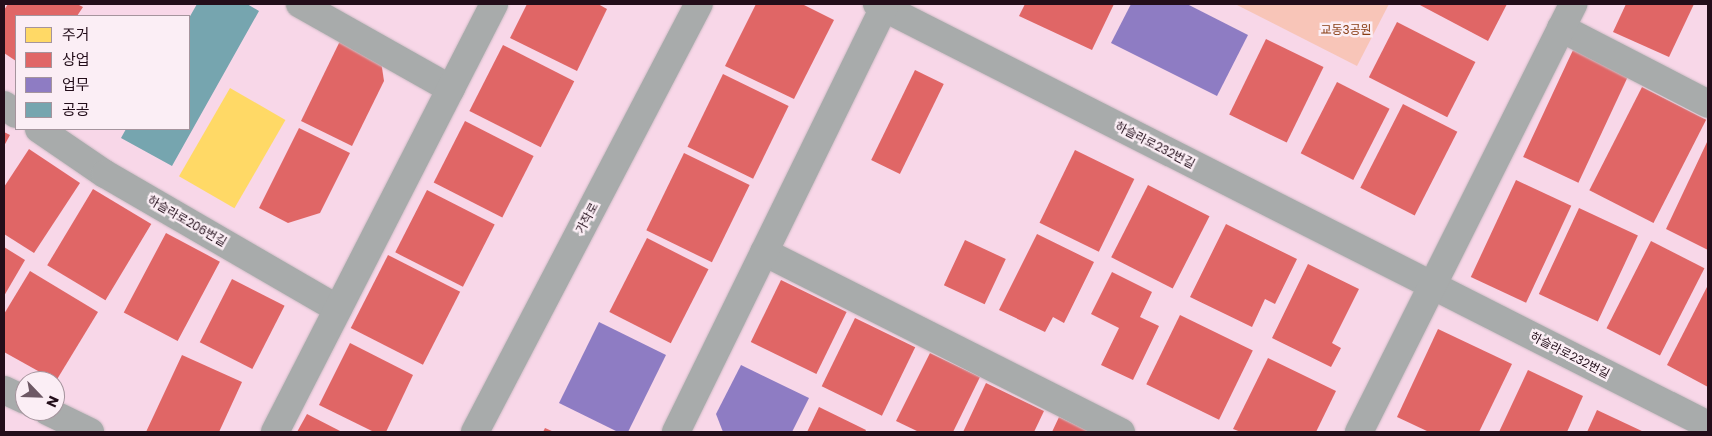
<!DOCTYPE html>
<meta charset="utf-8">
<style>
body{margin:0}
#map{position:relative;width:1712px;height:436px;overflow:hidden;background:#f7e1ec;font-family:Poppins,"Noto Sans KR",sans-serif}
div>[style]{position:absolute}
.built>*{inset:0;background:#f8d7e8}
.green>*{inset:0;background:#f8c5b8}
.homes>*{inset:0;background:#ffd966;transform-origin:0 0}
.shops>*{inset:0;background:#e06666;transform-origin:0 0}
.offices>*{inset:0;background:#8e7cc3}
.public>*{inset:0;background:#76a5af}
.roads{filter:drop-shadow(0 0 1px #cfbdc6) drop-shadow(0 0 1px #cfbdc6)}
.minor>*{height:28px;margin:-14px;padding:0 14px;transform-origin:14px;border-radius:14px;background:#a8abab}
.tertiary>*{height:28px;margin:-14px;padding:0 14px;transform-origin:14px;border-radius:14px;background:#a8abab}
span{translate:-50% -50%;white-space:nowrap;text-align:center;line-height:1.15;-webkit-text-stroke:5px #fbeef5;paint-order:stroke}
.park-label{font-size:12px;color:#883c12}
.street-label{font-size:12px;color:#230e1a}
.frame{position:absolute;inset:0;border:5px solid #230e1a;pointer-events:none}
.legend{position:absolute;left:15px;top:15px;width:175px;height:115px;box-sizing:border-box;background:#fbeef5;border:1px solid #a5949d;margin:0;padding:6px 9px;list-style:none;font-size:15px;color:#230e1a}
.legend li{display:flex;align-items:center;gap:10px;height:25px}
.legend b{width:25px;border:1px solid #a5949d}
.north{position:absolute;left:15px;top:371px;width:50px;height:50px;box-sizing:border-box;background:#fbeef5;border:1px solid #a5949d;border-radius:50%;rotate:114deg;font-size:14px;font-weight:700;line-height:20px;text-align:center;color:#230e1a}
.north::after{content:'';display:block;margin:auto;width:18px;height:22px;background:#6d5864;clip-path:polygon(50% 0,100% 100%,50% 72%,0 100%)}
</style>
<div id="map">
<div class="built">
<div style="clip-path:polygon(evenodd,4px 4px,1708px 4px,1708px 432px,4px 432px,4px 4px,16px 16px,189px 16px,189px 129px,16px 129px,16px 16px,4px 4px,25px 381px,55px 381px,55px 411px,25px 411px,25px 381px)"></div>
</div>
<div class="green">
<div style="clip-path:polygon(1235px 4px,1389px 4px,1357px 66px)"></div>
</div>
<div class="homes">
<div style="left:230px;top:88px;width:64px;height:102px;rotate:30deg"></div>
</div>
<div class="shops">
<div style="clip-path:polygon(8px 4px,77px 4px,83px 7px,77px 16px,16px 16px,16px 61px,4px 53px,4px 10px)"></div>
<div style="clip-path:polygon(527px 4px,598px 4px,607px 9px,577px 71px,510px 38px)"></div>
<div style="clip-path:polygon(756px 4px,802px 4px,834px 20px,794px 99px,725px 66px)"></div>
<div style="clip-path:polygon(1025px 4px,1114px 4px,1092px 50px,1019px 16px)"></div>
<div style="clip-path:polygon(1418px 4px,1507px 4px,1488px 41px)"></div>
<div style="clip-path:polygon(1626px 4px,1694px 4px,1669px 57px,1613px 32px)"></div>
<div style="left:1397px;top:22px;width:88px;height:62px;rotate:27deg"></div>
<div style="left:1266px;top:39px;width:64px;height:84px;rotate:26deg"></div>
<div style="clip-path:polygon(340px 41px,381px 61px,384px 81px,352px 146px,301px 121px)"></div>
<div style="left:503px;top:45px;width:80px;height:74px;rotate:27deg"></div>
<div style="left:1573px;top:50px;width:61px;height:118px;rotate:25deg"></div>
<div style="left:915px;top:70px;width:32px;height:100px;rotate:26deg"></div>
<div style="left:723px;top:74px;width:73px;height:81px;rotate:26deg"></div>
<div style="left:1337px;top:82px;width:59px;height:80px;rotate:27deg"></div>
<div style="left:1642px;top:87px;width:72px;height:116px;rotate:27deg"></div>
<div style="left:1403px;top:104px;width:61px;height:94px;rotate:27deg"></div>
<div style="left:465px;top:121px;width:77px;height:69px;rotate:27deg"></div>
<div style="clip-path:polygon(299px 128px,350px 153px,320px 213px,288px 223px,259px 208px)"></div>
<div style="clip-path:polygon(4px 132px,10px 135px,4px 146px)"></div>
<div style="clip-path:polygon(1708px 140px,1708px 250px,1666px 229px)"></div>
<div style="clip-path:polygon(29px 149px,80px 183px,34px 253px,4px 234px,4px 187px)"></div>
<div style="left:1075px;top:150px;width:66px;height:81px;rotate:26deg"></div>
<div style="left:684px;top:153px;width:73px;height:86px;rotate:26deg"></div>
<div style="left:1516px;top:180px;width:61px;height:107px;rotate:25deg"></div>
<div style="left:1148px;top:185px;width:69px;height:81px;rotate:27deg"></div>
<div style="left:93px;top:189px;width:68px;height:89px;rotate:31deg"></div>
<div style="left:427px;top:190px;width:76px;height:70px;rotate:27deg"></div>
<div style="left:1579px;top:208px;width:65px;height:95px;rotate:25deg"></div>
<div style="clip-path:polygon(1226px 224px,1297px 259px,1275px 304px,1265px 299px,1252px 327px,1190px 297px)"></div>
<div style="left:166px;top:233px;width:61px;height:90px;rotate:28deg"></div>
<div style="clip-path:polygon(1037px 234px,1094px 262px,1064px 323px,1053px 317px,1045px 332px,999px 310px)"></div>
<div style="left:647px;top:238px;width:69px;height:83px;rotate:27deg"></div>
<div style="left:965px;top:240px;width:45px;height:50px;rotate:25deg"></div>
<div style="left:1651px;top:241px;width:60px;height:98px;rotate:27deg"></div>
<div style="clip-path:polygon(4px 247px,25px 260px,4px 296px)"></div>
<div style="left:388px;top:255px;width:81px;height:82px;rotate:27deg"></div>
<div style="clip-path:polygon(1308px 264px,1359px 289px,1332px 343px,1341px 348px,1331px 367px,1272px 338px)"></div>
<div style="clip-path:polygon(30px 271px,98px 312px,56px 381px,4px 352px,4px 314px)"></div>
<div style="clip-path:polygon(1112px 272px,1152px 292px,1140px 317px,1159px 326px,1133px 380px,1101px 365px,1119px 328px,1091px 314px)"></div>
<div style="left:232px;top:279px;width:59px;height:71px;rotate:27deg"></div>
<div style="left:781px;top:280px;width:73px;height:69px;rotate:26deg"></div>
<div style="clip-path:polygon(1708px 285px,1708px 387px,1667px 365px)"></div>
<div style="left:1180px;top:315px;width:81px;height:77px;rotate:26deg"></div>
<div style="left:855px;top:318px;width:67px;height:76px;rotate:26deg"></div>
<div style="clip-path:polygon(1438px 329px,1512px 364px,1479px 432px,1429px 432px,1397px 417px)"></div>
<div style="clip-path:polygon(350px 343px,413px 375px,386px 432px,374px 432px,319px 405px)"></div>
<div style="clip-path:polygon(930px 353px,980px 377px,953px 432px,919px 432px,896px 421px)"></div>
<div style="clip-path:polygon(182px 355px,242px 382px,219px 432px,146px 432px)"></div>
<div style="clip-path:polygon(1268px 358px,1336px 391px,1316px 432px,1241px 432px,1233px 429px)"></div>
<div style="clip-path:polygon(1528px 370px,1583px 396px,1567px 432px,1499px 432px)"></div>
<div style="clip-path:polygon(986px 383px,1044px 411px,1034px 432px,963px 432px)"></div>
<div style="clip-path:polygon(819px 407px,866px 430px,865px 432px,807px 432px)"></div>
<div style="clip-path:polygon(1597px 410px,1644px 432px,1587px 432px)"></div>
<div style="clip-path:polygon(307px 414px,342px 432px,297px 432px)"></div>
<div style="clip-path:polygon(1059px 417px,1091px 432px,1052px 432px)"></div>
<div style="clip-path:polygon(545px 428px,554px 432px,543px 432px)"></div>
</div>
<div class="offices">
<div style="clip-path:polygon(1131px 4px,1187px 4px,1248px 35px,1217px 96px,1111px 43px)"></div>
<div style="clip-path:polygon(599px 322px,666px 355px,628px 432px,618px 432px,559px 403px)"></div>
<div style="clip-path:polygon(741px 365px,809px 398px,792px 432px,723px 432px,716px 414px)"></div>
</div>
<div class="public">
<div style="clip-path:polygon(197px 4px,247px 4px,259px 11px,172px 166px,121px 138px,126px 129px,189px 129px,189px 18px)"></div>
</div>
<div class="roads">
<div class="minor">
<div style="left:300px;top:4px;width:173px;rotate:29.4deg"></div>
<div style="left:877px;top:4px;width:932px;rotate:26.87deg"></div>
<div style="left:1561px;top:28px;width:165px;rotate:27.3deg"></div>
<div style="left:4px;top:105px;width:15px;rotate:37deg"></div>
<div style="left:39px;top:129px;width:80px;rotate:34.3deg"></div>
<div style="left:105px;top:174px;width:269px;rotate:30.1deg"></div>
<div style="left:764px;top:252px;width:400px;rotate:26.8deg"></div>
<div style="left:4px;top:390px;width:23px;rotate:25deg"></div>
<div style="left:47px;top:411px;width:48px;rotate:26deg"></div>
<div style="left:275px;top:432px;width:481px;rotate:-62.9deg"></div>
<div style="left:676px;top:432px;width:472px;rotate:-63.9deg"></div>
<div style="left:1359px;top:432px;width:479px;rotate:-63.4deg"></div>
</div>
<div class="tertiary">
<div style="left:475px;top:432px;width:483px;rotate:-62.4deg"></div>
</div>
</div>
<div class="park-label">
<span style="left:1346px;top:30px">교동3공원</span>
</div>
<div class="street-label">
<span style="left:1155px;top:145px;rotate:27deg">하슬라로232번길</span>
<span style="left:587px;top:218px;rotate:-62deg">가작로</span>
<span style="left:187px;top:221px;rotate:30deg">하슬라로206번길</span>
<span style="left:1570px;top:355px;rotate:27deg">하슬라로232번길</span>
</div>
<div class="frame"></div>
<ul class="legend">
<li><b style="height:14px;background:#ffd966"></b>주거</li>
<li><b style="height:14px;background:#e06666"></b>상업</li>
<li><b style="height:14px;background:#8e7cc3"></b>업무</li>
<li><b style="height:14px;background:#76a5af"></b>공공</li>
</ul>
<div class="north">N</div>
</div>
